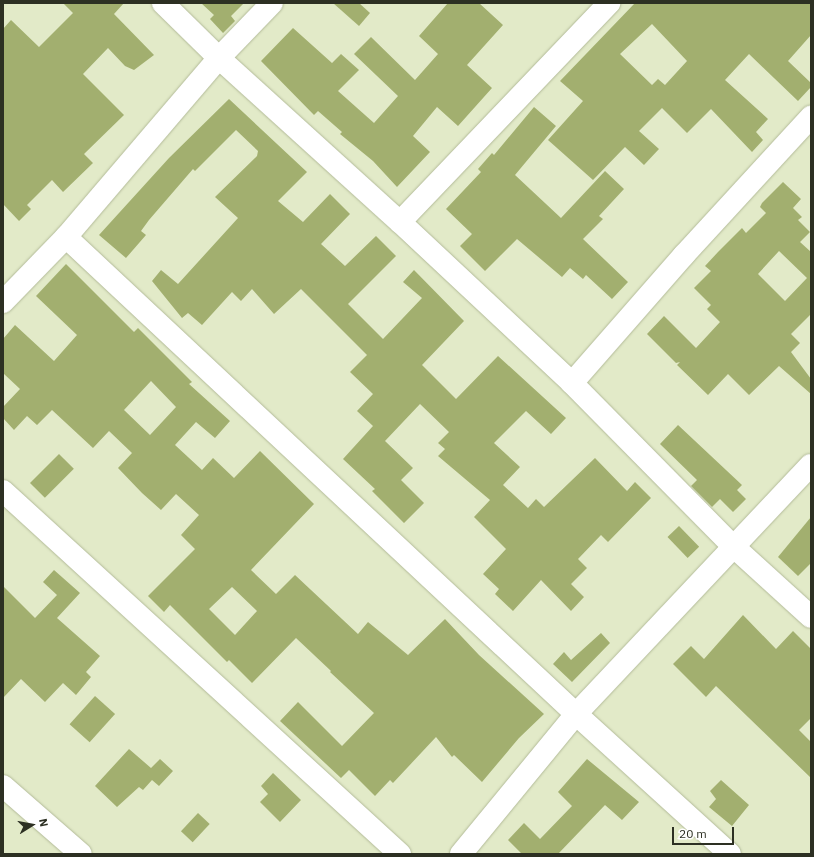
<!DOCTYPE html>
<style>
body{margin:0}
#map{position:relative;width:814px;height:857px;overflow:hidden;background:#e2eac8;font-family:"IBM Plex Sans",sans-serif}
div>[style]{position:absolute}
.building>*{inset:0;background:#a2af6f;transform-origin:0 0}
.roads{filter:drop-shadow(0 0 1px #b3bb99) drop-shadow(0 0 1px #b3bb99)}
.street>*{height:22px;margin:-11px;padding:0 11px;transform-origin:11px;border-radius:11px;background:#fff}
span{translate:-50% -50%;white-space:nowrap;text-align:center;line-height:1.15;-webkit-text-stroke:4px #fff;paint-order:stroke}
.frame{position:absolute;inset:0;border:4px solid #2d3023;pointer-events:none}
.north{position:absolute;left:12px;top:805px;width:40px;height:40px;-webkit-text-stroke:3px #fff;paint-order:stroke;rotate:79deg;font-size:11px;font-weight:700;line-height:16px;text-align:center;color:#2d3023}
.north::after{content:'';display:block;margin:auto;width:14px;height:18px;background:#2d3023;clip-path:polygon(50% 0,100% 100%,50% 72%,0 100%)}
.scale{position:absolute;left:672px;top:827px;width:62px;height:18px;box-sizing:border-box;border:2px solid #2d3023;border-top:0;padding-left:5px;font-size:12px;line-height:14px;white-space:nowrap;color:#2d3023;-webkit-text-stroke:3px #fff;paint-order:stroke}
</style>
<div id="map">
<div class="building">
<div style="clip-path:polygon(63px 3px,124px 3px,114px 14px,154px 55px,134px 70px,125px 66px,108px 48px,83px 74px,124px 115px,84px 154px,93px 163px,63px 192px,52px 180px,27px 205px,31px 209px,19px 221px,3px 204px,3px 29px,11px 20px,39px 47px,73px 13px)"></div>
<div style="clip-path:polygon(201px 3px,244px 3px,231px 16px,235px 21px,223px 33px,210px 19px,214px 15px)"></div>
<div style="clip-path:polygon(333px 3px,359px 3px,370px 13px,359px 26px)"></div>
<div style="clip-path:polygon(448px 3px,479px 3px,503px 25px,467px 65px,492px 88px,458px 126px,437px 107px,413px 136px,430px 152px,397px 187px,373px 161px,340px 134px,342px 132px,318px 111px,314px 115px,261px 61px,293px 28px,332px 63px,341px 54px,359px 70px,338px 91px,374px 123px,398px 96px,354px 54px,371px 37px,415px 80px,438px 54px,419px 36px)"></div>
<div style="clip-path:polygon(evenodd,635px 3px,811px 3px,811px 35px,788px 61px,811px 83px,811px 87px,798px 101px,749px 54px,725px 80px,768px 119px,756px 132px,763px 140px,752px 152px,711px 109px,687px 133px,662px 108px,639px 131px,659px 149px,644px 165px,625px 147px,593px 180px,548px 140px,583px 101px,560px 81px,635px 3px,652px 24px,687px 61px,665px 85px,658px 79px,652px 85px,620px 54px,652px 24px)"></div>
<div style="clip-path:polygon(229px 99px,307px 172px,278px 201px,303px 222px,330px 194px,350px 214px,321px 244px,345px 266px,376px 236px,396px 256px,348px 304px,383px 339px,422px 298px,403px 282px,414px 270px,464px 321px,422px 365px,456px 399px,498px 356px,566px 418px,551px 434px,526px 411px,494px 443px,520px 467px,503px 485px,528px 508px,536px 499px,544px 507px,595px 458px,627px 491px,635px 482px,651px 498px,608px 542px,601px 535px,578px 559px,587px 568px,571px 584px,584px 597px,571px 611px,541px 580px,513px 611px,495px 594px,499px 589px,483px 574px,506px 549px,474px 517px,490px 500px,438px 456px,445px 449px,438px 443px,449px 432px,420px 404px,385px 441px,413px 468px,401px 480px,424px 503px,404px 523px,372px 491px,375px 489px,343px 459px,373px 426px,357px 411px,373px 394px,350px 372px,367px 355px,301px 289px,274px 314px,252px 289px,241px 301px,232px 292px,202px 325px,188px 313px,182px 318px,152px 281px,161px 270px,178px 284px,238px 218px,215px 197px,257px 156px,258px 151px,236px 130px,195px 171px,193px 169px,149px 220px,141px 231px,146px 235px,126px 258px,99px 235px,169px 158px)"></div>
<div style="clip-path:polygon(534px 107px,556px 126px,515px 175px,561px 218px,605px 171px,624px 189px,599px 216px,603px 219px,583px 239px,628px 282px,612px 299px,586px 275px,583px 279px,570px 268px,562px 277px,517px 239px,485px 271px,460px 246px,472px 234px,446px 209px,481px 172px,478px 169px,492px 153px,494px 155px)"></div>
<div style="clip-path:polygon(evenodd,783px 182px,801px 199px,793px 208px,802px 217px,798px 220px,810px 232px,800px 242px,811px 252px,811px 314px,791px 334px,800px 343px,791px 352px,811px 379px,811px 394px,779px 366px,749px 395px,728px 374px,708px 395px,677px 365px,680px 362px,676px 363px,647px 334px,664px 316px,696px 348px,720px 322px,707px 309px,711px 305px,694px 288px,711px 271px,705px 266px,718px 252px,742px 228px,746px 233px,766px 213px,760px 207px,762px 203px,783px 182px,779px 251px,807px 278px,785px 301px,758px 274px,779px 251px)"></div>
<div style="clip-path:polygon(evenodd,66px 264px,134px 332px,138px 328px,192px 382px,189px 384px,230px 421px,215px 438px,196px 422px,175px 445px,202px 470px,213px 458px,234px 478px,260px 451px,314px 504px,251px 570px,276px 594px,295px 575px,358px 634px,368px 622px,408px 655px,445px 619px,479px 655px,544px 714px,519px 738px,482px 782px,454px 755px,452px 757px,436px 737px,393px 783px,390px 780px,375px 796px,349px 770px,341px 778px,280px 721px,298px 702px,342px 746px,374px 713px,330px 672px,331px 671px,296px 638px,252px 683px,229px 660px,227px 662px,170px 605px,164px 612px,148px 596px,195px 549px,181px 535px,199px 515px,176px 494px,161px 510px,142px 493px,118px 468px,132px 453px,109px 431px,93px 448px,52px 410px,37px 425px,27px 416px,14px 430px,3px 418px,3px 407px,20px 389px,3px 373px,3px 339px,15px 325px,54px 361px,77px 335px,36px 296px,66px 264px,151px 381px,176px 407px,150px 435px,124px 410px,151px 381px,66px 264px,232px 587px,257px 611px,235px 635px,209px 609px,232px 587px)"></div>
<div style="clip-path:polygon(678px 425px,742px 485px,737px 490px,746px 499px,733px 512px,720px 499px,712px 507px,691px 486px,697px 480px,660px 444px)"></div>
<div style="left:59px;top:454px;width:21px;height:41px;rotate:45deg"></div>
<div style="clip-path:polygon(811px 517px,811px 563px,798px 576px,778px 557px)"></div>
<div style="left:679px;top:526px;width:29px;height:16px;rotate:46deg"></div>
<div style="clip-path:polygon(54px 570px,80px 593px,57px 618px,100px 656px,86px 672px,91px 677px,76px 695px,63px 683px,45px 702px,21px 679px,3px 698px,3px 586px,35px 618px,57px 595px,43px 582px)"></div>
<div style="clip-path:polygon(743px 615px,776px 649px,793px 631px,811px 649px,811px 718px,799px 730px,811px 742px,811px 778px,716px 686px,706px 697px,673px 664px,691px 646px,704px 659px)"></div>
<div style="clip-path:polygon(601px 633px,610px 643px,572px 682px,553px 664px,564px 652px,571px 660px)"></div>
<div style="left:95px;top:696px;width:27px;height:38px;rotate:42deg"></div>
<div style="clip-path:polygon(129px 749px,151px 768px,160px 759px,173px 771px,159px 786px,152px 780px,143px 790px,139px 787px,117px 807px,95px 786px)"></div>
<div style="clip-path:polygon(587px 759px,639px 802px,622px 820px,605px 805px,558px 854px,522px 854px,508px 840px,524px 823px,540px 839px,572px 806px,558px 792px)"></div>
<div style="clip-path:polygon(273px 773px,301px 800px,280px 822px,260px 802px,268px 794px,261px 786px)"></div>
<div style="clip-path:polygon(721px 780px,749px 805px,732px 826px,709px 807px,716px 799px,710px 791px)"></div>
<div style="left:198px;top:813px;width:16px;height:25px;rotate:43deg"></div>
</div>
<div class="roads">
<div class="street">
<div style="left:163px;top:3px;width:78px;rotate:44.5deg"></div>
<div style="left:219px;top:58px;width:244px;rotate:42.2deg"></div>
<div style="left:400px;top:222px;width:236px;rotate:43.1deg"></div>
<div style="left:572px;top:383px;width:229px;rotate:45.4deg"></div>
<div style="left:733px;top:546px;width:105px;rotate:42.3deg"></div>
<div style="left:400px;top:222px;width:303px;rotate:-46.3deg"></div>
<div style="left:66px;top:237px;width:698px;rotate:43.09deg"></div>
<div style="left:576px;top:714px;width:208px;rotate:42.3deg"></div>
<div style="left:3px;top:302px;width:91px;rotate:-45.9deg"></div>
<div style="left:66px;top:237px;width:235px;rotate:-49.5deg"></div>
<div style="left:219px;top:58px;width:76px;rotate:-46.1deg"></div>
<div style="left:572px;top:383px;width:170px;rotate:-48.8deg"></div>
<div style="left:684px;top:255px;width:188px;rotate:-47.4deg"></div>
<div style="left:3px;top:491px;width:538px;rotate:42.44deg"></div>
<div style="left:3px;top:786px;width:103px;rotate:41.1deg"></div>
<div style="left:461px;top:854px;width:181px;rotate:-50.6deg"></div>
<div style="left:576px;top:714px;width:342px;rotate:-46.7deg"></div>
</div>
</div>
<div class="frame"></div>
<div class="north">N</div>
<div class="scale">20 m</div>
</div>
